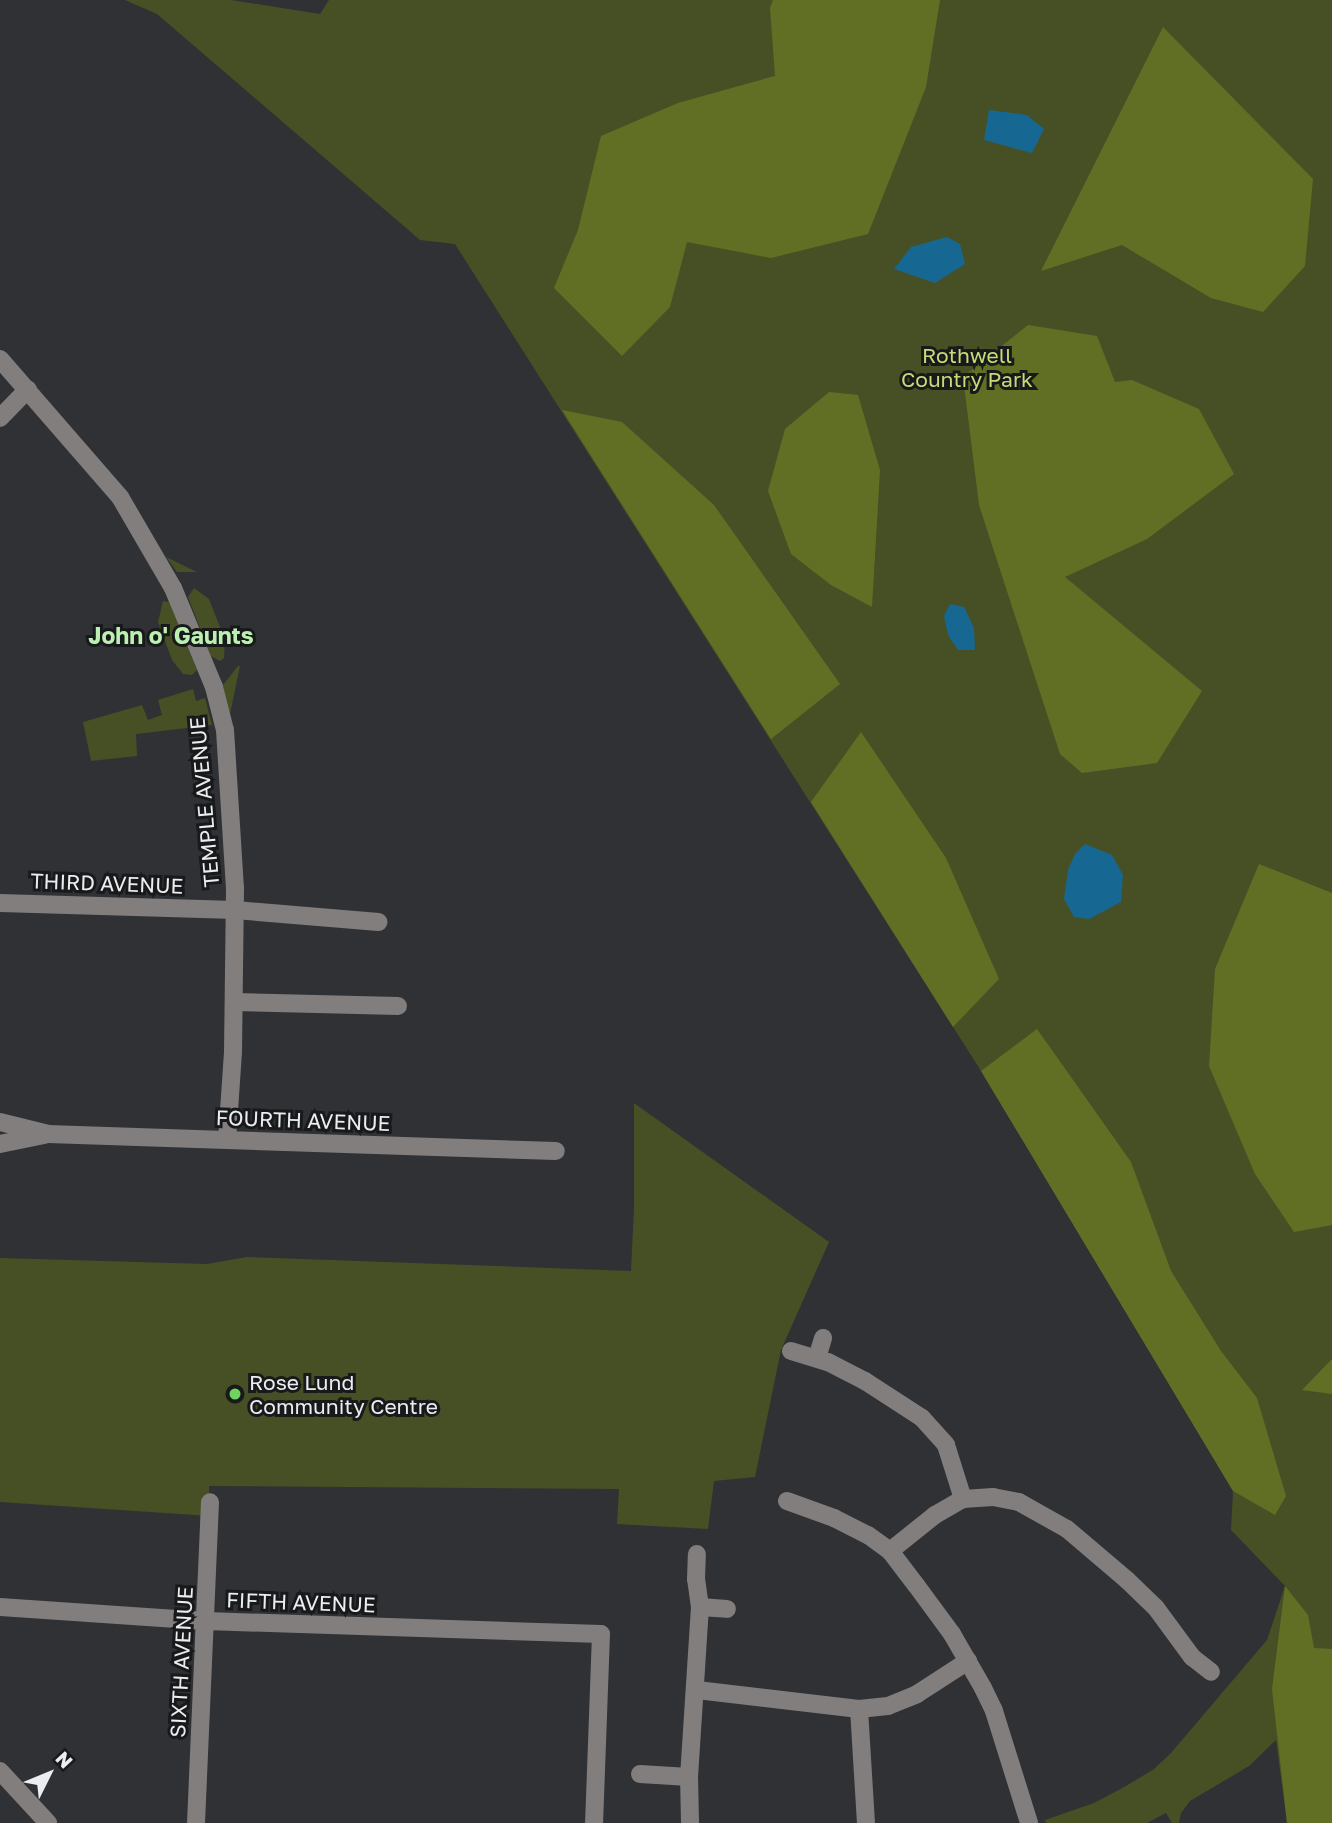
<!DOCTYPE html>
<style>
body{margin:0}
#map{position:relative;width:1332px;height:1823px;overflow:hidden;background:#2f3135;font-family:"Golos Text",sans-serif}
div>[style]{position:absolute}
.green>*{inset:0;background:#475024}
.forest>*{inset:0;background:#616f25}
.water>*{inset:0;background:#166892}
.minor>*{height:18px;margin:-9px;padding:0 9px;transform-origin:9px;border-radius:9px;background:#817e7d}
.dots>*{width:19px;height:19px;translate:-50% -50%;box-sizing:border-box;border:4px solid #18191b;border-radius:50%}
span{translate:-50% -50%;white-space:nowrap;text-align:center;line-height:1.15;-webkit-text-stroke:6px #18191b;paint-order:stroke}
.park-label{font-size:21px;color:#c5db76}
.street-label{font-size:21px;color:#ecedf0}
.poi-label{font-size:21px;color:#ecedf0}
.left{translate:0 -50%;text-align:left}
.neighbourhood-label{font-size:23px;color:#bbf0b1;font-weight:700}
.north{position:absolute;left:14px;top:1739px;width:70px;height:70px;-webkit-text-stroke:5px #18191b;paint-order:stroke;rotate:47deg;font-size:19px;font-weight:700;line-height:28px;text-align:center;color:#ecedf0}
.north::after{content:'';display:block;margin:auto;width:24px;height:32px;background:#ecedf0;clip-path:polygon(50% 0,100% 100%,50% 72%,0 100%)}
</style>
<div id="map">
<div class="green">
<div style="clip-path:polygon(125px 0,231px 0,320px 14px,329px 0,1332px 0,1332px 1823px,1287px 1823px,1276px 1740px,1249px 1766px,1190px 1801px,1181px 1813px,1179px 1823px,1172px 1823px,1166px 1813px,1147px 1823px,1046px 1823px,1045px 1820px,1094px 1803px,1126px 1786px,1154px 1769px,1171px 1753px,1267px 1640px,1285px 1586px,1231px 1530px,1233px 1491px,981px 1071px,455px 244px,420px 240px,157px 14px)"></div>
<div style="clip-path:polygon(166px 557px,197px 572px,177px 572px)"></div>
<div style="clip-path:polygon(194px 588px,209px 599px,225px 640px,224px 658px,220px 661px,211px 656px,188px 597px)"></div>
<div style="clip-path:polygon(163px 601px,169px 602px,197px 670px,192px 675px,183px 674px,172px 660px,158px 622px)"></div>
<div style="clip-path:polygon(238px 666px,240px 666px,230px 714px,226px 709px,223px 685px)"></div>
<div style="clip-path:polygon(193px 689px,196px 701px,205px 698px,212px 725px,136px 734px,137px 756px,91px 761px,83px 722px,142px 705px,148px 720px,162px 715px,158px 700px)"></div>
<div style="clip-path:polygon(634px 1103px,829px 1242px,781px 1350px,755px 1477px,714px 1481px,708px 1529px,617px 1524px,619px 1489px,209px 1486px,210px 1516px,0 1502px,0 1258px,207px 1264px,247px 1257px,631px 1271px,634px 1207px)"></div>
</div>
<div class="forest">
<div style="clip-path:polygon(773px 0,940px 0,926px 87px,868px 234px,771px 258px,687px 242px,670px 307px,622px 356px,554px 288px,578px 230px,601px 136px,678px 103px,775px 76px,770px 8px)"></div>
<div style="clip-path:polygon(1163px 27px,1313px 179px,1305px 266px,1263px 312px,1211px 298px,1122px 245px,1041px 271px)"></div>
<div style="clip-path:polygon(1028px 325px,1097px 336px,1115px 382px,1132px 380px,1199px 409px,1234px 474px,1147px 539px,1065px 577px,1202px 691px,1157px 763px,1082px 773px,1060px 754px,979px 505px,963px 377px)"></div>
<div style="clip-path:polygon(829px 392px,858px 395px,880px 470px,872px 607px,831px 585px,791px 554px,768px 491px,785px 429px)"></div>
<div style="clip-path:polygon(562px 410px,622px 422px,714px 505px,840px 684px,771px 739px)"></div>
<div style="clip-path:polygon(861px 732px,946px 858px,999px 979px,953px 1027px,811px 802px)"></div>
<div style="clip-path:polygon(1259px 864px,1332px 893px,1332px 1225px,1294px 1232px,1255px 1174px,1209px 1066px,1215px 969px)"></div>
<div style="clip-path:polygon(1037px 1029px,1131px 1162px,1171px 1271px,1221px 1351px,1257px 1398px,1286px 1496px,1275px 1515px,1233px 1491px,981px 1071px)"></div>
<div style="clip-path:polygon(1332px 1359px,1332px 1394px,1302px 1390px)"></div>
<div style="clip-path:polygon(1285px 1586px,1308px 1615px,1314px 1648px,1332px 1649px,1332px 1823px,1287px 1823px,1272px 1689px)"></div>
</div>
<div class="water">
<div style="clip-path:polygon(989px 110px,1027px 115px,1044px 129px,1032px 153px,984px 140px)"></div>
<div style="clip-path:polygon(947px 237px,960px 244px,965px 264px,935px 283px,894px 269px,911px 247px)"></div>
<div style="clip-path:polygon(950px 604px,964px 607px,974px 628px,975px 650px,958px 650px,948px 635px,944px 616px)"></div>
<div style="clip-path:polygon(1085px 844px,1112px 855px,1123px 875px,1121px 902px,1089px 919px,1074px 917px,1064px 899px,1068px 870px,1075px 854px)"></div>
</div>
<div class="minor">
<div style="left:0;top:359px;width:183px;rotate:49deg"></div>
<div style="left:120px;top:497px;width:105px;rotate:59.8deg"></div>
<div style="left:173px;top:588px;width:107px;rotate:67.5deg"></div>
<div style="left:214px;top:687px;width:44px;rotate:75.7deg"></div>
<div style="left:225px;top:730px;width:158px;rotate:86.4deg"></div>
<div style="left:235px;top:888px;width:164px;rotate:90.7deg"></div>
<div style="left:233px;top:1052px;width:88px;rotate:93.9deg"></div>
<div style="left:0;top:418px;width:40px;rotate:-46deg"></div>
<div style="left:0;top:903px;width:235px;rotate:1.7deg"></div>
<div style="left:235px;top:910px;width:144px;rotate:4.8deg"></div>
<div style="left:234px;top:1002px;width:164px;rotate:1.4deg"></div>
<div style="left:0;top:1122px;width:49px;rotate:14deg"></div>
<div style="left:48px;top:1134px;width:508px;rotate:1.92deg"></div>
<div style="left:0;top:1144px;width:45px;rotate:-11.6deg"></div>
<div style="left:791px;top:1351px;width:39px;rotate:17deg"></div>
<div style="left:828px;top:1362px;width:42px;rotate:27.2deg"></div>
<div style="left:865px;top:1381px;width:68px;rotate:33deg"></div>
<div style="left:922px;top:1418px;width:36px;rotate:48deg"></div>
<div style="left:946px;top:1445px;width:57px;rotate:72.5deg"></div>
<div style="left:817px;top:1358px;width:21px;rotate:-73deg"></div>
<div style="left:787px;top:1501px;width:50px;rotate:19.9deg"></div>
<div style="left:834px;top:1518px;width:38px;rotate:27deg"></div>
<div style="left:868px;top:1535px;width:27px;rotate:36deg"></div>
<div style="left:890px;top:1551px;width:43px;rotate:52.6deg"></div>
<div style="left:916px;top:1585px;width:61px;rotate:53.7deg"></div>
<div style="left:952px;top:1634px;width:62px;rotate:60.1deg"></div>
<div style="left:983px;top:1688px;width:25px;rotate:64deg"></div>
<div style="left:994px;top:1711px;width:117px;rotate:72.6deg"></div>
<div style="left:890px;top:1551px;width:58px;rotate:-38.7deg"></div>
<div style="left:935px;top:1515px;width:32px;rotate:-30deg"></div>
<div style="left:963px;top:1499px;width:30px;rotate:-4deg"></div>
<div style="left:993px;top:1497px;width:26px;rotate:11deg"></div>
<div style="left:1019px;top:1502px;width:55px;rotate:29.4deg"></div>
<div style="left:1067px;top:1529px;width:79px;rotate:40.4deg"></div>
<div style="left:1127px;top:1580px;width:40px;rotate:44deg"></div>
<div style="left:1156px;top:1608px;width:61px;rotate:53.7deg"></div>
<div style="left:1192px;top:1657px;width:24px;rotate:38deg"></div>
<div style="left:0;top:1607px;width:206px;rotate:3.9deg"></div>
<div style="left:206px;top:1621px;width:395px;rotate:1.9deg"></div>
<div style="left:601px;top:1634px;width:189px;rotate:92.1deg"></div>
<div style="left:700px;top:1607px;width:27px;rotate:4deg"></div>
<div style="left:697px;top:1690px;width:163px;rotate:6.7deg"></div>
<div style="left:859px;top:1709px;width:29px;rotate:-6deg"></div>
<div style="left:888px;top:1706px;width:31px;rotate:-22deg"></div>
<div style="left:917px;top:1694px;width:61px;rotate:-32.9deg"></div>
<div style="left:859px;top:1709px;width:114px;rotate:86.5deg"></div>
<div style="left:0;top:1771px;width:71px;rotate:47.3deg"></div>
<div style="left:640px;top:1774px;width:49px;rotate:3.5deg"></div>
<div style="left:196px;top:1823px;width:321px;rotate:-87.5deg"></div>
<div style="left:690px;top:1823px;width:46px;rotate:-91.2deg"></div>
<div style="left:689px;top:1777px;width:170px;rotate:-86.3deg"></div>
<div style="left:700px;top:1607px;width:28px;rotate:-98deg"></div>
<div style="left:696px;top:1579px;width:25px;rotate:-88deg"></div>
</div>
<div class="dots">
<div style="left:235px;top:1394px;background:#70d35f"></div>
</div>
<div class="park-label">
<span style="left:967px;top:367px">Rothwell<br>Country Park</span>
</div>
<div class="street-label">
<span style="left:204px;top:802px;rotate:-95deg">TEMPLE AVENUE</span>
<span style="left:107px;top:883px;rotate:2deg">THIRD AVENUE</span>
<span style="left:303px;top:1120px;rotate:2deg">FOURTH AVENUE</span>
<span style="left:301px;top:1602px;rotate:2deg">FIFTH AVENUE</span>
<span style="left:181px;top:1662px;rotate:-87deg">SIXTH AVENUE</span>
</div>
<div class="poi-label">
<span class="left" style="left:249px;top:1394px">Rose Lund<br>Community Centre</span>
</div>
<div class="neighbourhood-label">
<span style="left:171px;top:635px">John o' Gaunts</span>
</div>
<div class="north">N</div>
</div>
